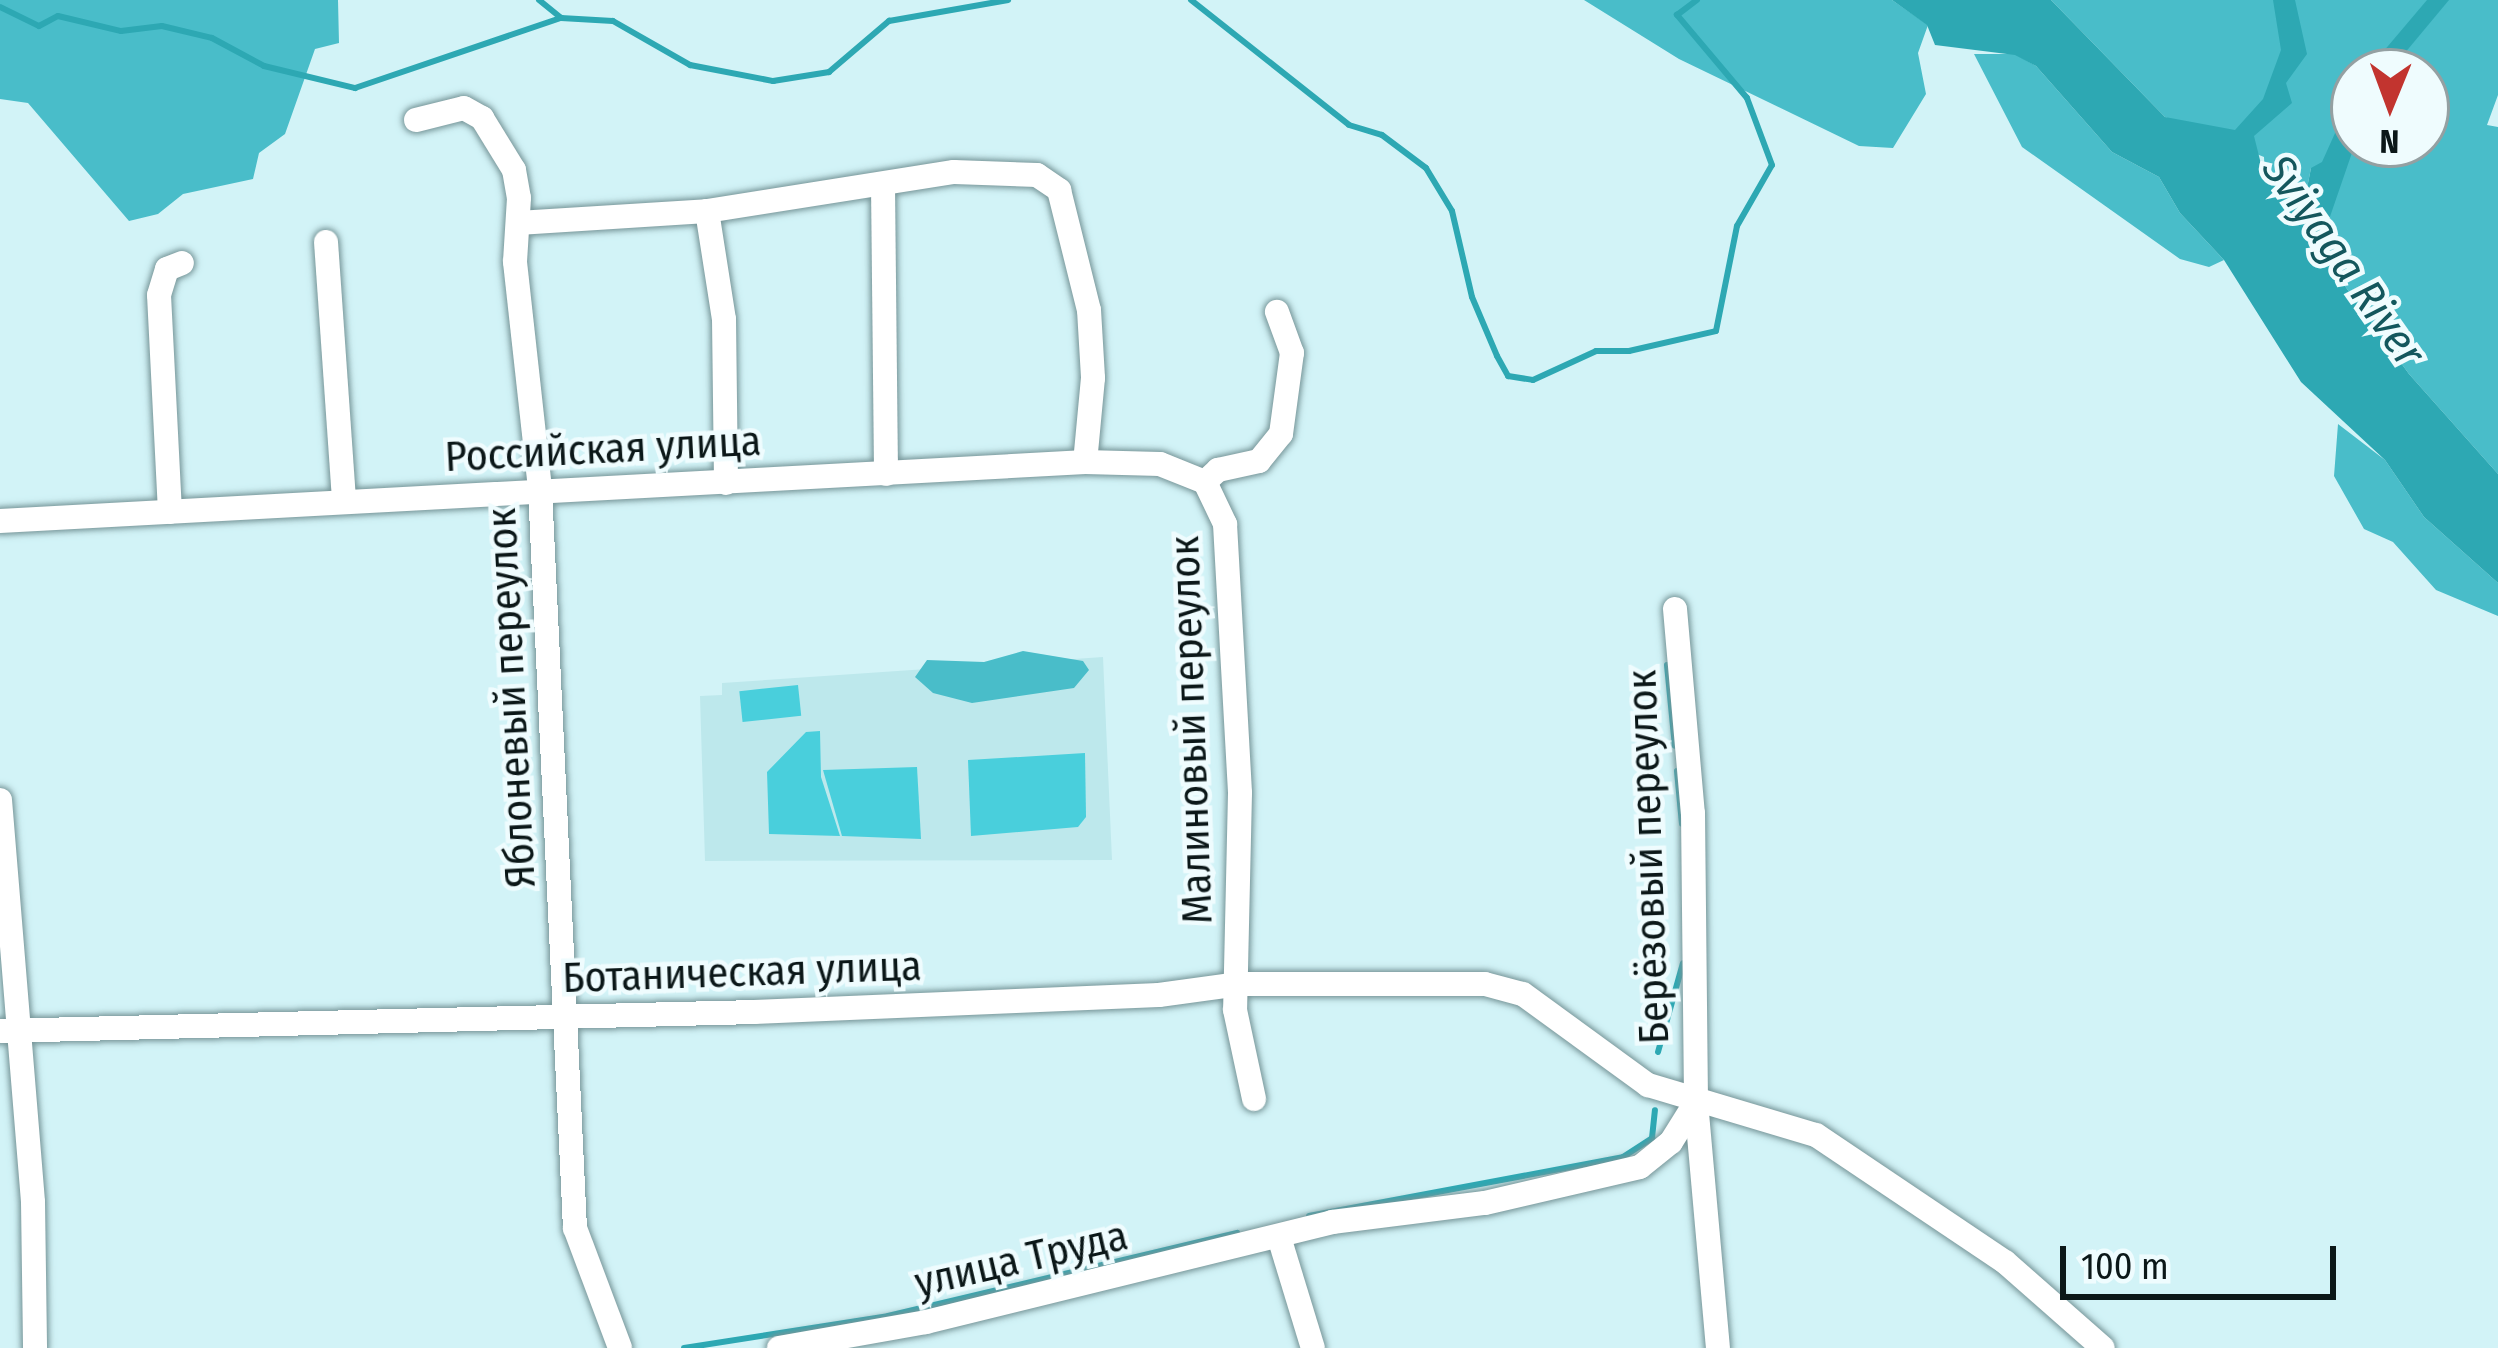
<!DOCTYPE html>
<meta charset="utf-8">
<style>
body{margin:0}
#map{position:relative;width:2498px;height:1348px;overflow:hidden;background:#d2f3f7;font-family:"Fira Sans Condensed",sans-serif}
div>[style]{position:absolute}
.built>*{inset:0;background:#bde8ec}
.green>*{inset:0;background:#49cfdc;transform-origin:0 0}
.forest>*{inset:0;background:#49bdc9}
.water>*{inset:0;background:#2da8b3}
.stream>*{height:6px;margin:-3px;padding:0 3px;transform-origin:3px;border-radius:3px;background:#2da8b3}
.roads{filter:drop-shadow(0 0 3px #769598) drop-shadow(0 0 3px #769598)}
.minor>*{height:24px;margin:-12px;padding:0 12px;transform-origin:12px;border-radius:12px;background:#fff}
span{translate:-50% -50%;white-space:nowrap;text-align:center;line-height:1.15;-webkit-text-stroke:9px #effcfe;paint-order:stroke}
.street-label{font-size:42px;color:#0b1718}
.water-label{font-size:45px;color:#14575d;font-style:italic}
.north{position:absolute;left:2330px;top:48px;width:120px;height:120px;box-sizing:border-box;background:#effcfe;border:3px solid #94a0a2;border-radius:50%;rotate:181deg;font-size:33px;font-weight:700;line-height:48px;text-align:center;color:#0b1718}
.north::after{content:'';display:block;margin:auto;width:42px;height:54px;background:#c2342f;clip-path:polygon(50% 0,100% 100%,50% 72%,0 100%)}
.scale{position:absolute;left:2060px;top:1246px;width:276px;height:54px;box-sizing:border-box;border:6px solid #0b1718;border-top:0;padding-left:15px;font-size:36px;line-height:42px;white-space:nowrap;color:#0b1718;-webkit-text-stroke:9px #effcfe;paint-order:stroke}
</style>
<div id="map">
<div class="built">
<div style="clip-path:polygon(1103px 657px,1112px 860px,705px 861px,700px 696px,722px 695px,722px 683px)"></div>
</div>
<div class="green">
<div style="left:798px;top:685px;width:31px;height:59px;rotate:84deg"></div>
<div style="clip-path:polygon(820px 731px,821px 777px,840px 836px,769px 834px,767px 772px,806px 732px)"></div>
<div style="clip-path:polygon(1085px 753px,1086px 817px,1078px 827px,971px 836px,968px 760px)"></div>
<div style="clip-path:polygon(917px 767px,921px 839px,842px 836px,823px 770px)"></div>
</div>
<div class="forest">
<div style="clip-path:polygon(0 0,338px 0,339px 43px,315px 49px,285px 134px,259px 153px,253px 179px,183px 194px,158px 214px,129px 221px,28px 103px,0 99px)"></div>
<div style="clip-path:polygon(1584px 0,1892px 0,1928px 25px,1918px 53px,1926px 94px,1893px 148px,1859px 146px,1679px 59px)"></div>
<div style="clip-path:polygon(evenodd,2051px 0,2498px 0,2498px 95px,2487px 125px,2498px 127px,2498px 474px,2409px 374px,2326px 260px,2311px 168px,2306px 193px,2283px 195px,2265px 181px,2264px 157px,2165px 117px,2051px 0,2354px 72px,2426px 72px,2426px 144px,2354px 144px,2354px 72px)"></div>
<div style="clip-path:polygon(1974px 54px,2015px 54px,2036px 66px,2112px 152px,2159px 177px,2180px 213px,2224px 260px,2209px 267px,2180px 259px,2022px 147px)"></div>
<div style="clip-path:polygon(2338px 424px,2385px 460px,2424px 517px,2498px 583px,2498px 616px,2436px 590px,2393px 542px,2364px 529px,2334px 476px)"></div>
<div style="clip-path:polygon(1023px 651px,1083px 661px,1089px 670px,1074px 688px,972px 703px,933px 693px,915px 677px,927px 660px,984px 662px)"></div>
</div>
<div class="water">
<div style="clip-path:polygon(1892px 0,2051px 0,2165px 117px,2235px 130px,2263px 99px,2281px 50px,2273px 0,2295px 0,2307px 54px,2286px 83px,2292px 103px,2254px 136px,2265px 180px,2295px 199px,2306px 193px,2311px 168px,2322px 162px,2354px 91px,2355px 144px,2323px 237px,2326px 260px,2409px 374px,2498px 474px,2498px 583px,2424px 517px,2385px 460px,2301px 382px,2224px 260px,2180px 213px,2159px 177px,2112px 152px,2036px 66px,2015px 55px,1935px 45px,1927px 25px)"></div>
<div style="clip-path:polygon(2427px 0,2449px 0,2389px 72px,2366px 72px)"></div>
</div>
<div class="stream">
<div style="left:539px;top:0;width:27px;rotate:39deg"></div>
<div style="left:1191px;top:0;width:201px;rotate:38.3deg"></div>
<div style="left:1349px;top:125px;width:34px;rotate:17deg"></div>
<div style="left:1382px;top:135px;width:55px;rotate:36.9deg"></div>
<div style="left:1426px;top:168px;width:50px;rotate:58.8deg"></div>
<div style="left:1452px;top:211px;width:88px;rotate:76.9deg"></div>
<div style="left:1472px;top:297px;width:64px;rotate:67deg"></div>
<div style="left:1497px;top:356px;width:23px;rotate:61deg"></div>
<div style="left:1508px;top:376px;width:25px;rotate:9deg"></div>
<div style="left:1533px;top:380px;width:69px;rotate:-24.7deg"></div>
<div style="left:1596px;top:351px;width:33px"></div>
<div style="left:1629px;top:351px;width:89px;rotate:-12.9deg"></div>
<div style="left:1716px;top:331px;width:107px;rotate:-78.7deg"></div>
<div style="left:1737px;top:226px;width:70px;rotate:-60.2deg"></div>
<div style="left:1772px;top:165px;width:72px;rotate:-110.5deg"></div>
<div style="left:1747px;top:98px;width:109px;rotate:-130.1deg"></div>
<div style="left:1677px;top:15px;width:25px;rotate:-37deg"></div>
<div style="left:0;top:7px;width:43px;rotate:26deg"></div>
<div style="left:39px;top:26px;width:21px;rotate:-28deg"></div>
<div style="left:58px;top:16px;width:65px;rotate:13.4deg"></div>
<div style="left:121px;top:31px;width:41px;rotate:-7deg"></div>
<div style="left:162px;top:26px;width:51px;rotate:13.5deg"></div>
<div style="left:212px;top:38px;width:59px;rotate:28.3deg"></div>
<div style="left:264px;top:66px;width:94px;rotate:13.6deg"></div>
<div style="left:355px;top:88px;width:218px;rotate:-18.8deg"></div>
<div style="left:561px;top:18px;width:52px;rotate:3.3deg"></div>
<div style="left:613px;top:21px;width:89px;rotate:29.7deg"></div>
<div style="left:690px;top:65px;width:85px;rotate:10.9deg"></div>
<div style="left:773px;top:81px;width:57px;rotate:-9.1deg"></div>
<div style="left:829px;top:72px;width:79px;rotate:-40.4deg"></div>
<div style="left:889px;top:21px;width:121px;rotate:-10deg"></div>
<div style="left:1667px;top:665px;width:81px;rotate:84.4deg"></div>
<div style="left:1677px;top:771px;width:53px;rotate:84.6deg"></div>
<div style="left:1658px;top:1052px;width:92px;rotate:-74.3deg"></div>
<div style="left:1309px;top:1216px;width:319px;rotate:-10.6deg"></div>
<div style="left:1623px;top:1157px;width:35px;rotate:-33deg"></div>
<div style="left:1652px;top:1138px;width:28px;rotate:-84deg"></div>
<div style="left:684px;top:1348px;width:206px;rotate:-8.9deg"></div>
<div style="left:888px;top:1316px;width:359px;rotate:-13.4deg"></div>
</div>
<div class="roads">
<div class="minor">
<div style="left:416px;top:120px;width:49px;rotate:-14deg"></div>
<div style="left:464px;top:108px;width:21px;rotate:29deg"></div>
<div style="left:482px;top:118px;width:61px;rotate:58.4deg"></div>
<div style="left:514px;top:170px;width:28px;rotate:80deg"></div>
<div style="left:519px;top:198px;width:64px;rotate:93.6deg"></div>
<div style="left:515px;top:262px;width:228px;rotate:83.7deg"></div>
<div style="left:540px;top:489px;width:740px;rotate:87.29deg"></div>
<div style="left:575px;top:1228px;width:128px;rotate:69.4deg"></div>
<div style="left:883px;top:185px;width:289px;rotate:89.4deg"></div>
<div style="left:707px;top:211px;width:109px;rotate:81.1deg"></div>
<div style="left:724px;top:319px;width:164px;rotate:89.3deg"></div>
<div style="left:518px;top:223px;width:189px;rotate:-3.6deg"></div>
<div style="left:707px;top:211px;width:250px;rotate:-9deg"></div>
<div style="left:954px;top:172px;width:83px;rotate:2.1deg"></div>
<div style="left:1037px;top:175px;width:27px;rotate:34deg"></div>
<div style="left:1059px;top:190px;width:124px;rotate:76deg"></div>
<div style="left:1089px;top:310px;width:68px;rotate:86.6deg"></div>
<div style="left:1093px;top:378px;width:84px;rotate:95.4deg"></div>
<div style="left:326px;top:242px;width:260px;rotate:86deg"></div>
<div style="left:1205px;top:482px;width:47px;rotate:64.5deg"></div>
<div style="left:1225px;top:524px;width:269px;rotate:86.8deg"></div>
<div style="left:1240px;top:793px;width:217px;rotate:91.3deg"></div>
<div style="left:1235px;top:1010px;width:91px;rotate:77.9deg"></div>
<div style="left:1205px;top:482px;width:18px;rotate:-43deg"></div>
<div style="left:1218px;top:470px;width:42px;rotate:-12.4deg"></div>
<div style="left:1259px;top:461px;width:35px;rotate:-51deg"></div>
<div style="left:1281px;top:434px;width:82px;rotate:-82.3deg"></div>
<div style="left:1292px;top:353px;width:44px;rotate:-110.1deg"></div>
<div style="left:170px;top:512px;width:217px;rotate:-92.9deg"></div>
<div style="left:159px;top:295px;width:27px;rotate:-73deg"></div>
<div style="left:167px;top:269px;width:16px;rotate:-22deg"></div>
<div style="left:0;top:521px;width:1087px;rotate:-3.11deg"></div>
<div style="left:1085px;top:462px;width:75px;rotate:1.5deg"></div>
<div style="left:1160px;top:464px;width:48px;rotate:21.8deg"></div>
<div style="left:1675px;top:609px;width:205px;rotate:85deg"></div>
<div style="left:1693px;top:813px;width:289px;rotate:89.4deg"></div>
<div style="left:1696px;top:1102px;width:247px;rotate:84.9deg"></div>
<div style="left:0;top:800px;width:403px;rotate:85.3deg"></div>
<div style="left:33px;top:1202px;width:146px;rotate:89.2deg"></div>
<div style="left:0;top:1031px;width:754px;rotate:-1.44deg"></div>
<div style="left:754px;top:1012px;width:405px;rotate:-2.4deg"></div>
<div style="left:1159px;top:995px;width:81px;rotate:-7.8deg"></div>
<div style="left:1239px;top:984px;width:246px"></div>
<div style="left:1485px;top:984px;width:39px;rotate:15deg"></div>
<div style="left:1523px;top:994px;width:155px;rotate:36.1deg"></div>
<div style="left:1648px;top:1085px;width:175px;rotate:16.6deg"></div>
<div style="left:1816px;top:1135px;width:228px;rotate:33.9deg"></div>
<div style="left:2005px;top:1262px;width:130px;rotate:41.3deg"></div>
<div style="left:1279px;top:1237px;width:116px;rotate:73deg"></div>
<div style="left:779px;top:1348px;width:149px;rotate:-10deg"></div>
<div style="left:926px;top:1322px;width:418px;rotate:-13.8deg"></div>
<div style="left:1332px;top:1222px;width:154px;rotate:-7.1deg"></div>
<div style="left:1485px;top:1203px;width:159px;rotate:-13.1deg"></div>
<div style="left:1640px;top:1167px;width:40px;rotate:-39deg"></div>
<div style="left:1671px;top:1142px;width:47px;rotate:-58deg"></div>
</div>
</div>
<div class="street-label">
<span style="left:603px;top:449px;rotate:-3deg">Российская улица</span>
<span style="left:511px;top:698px;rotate:-93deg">Яблоневый переулок</span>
<span style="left:1191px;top:730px;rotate:-92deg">Малиновый переулок</span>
<span style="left:1648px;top:857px;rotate:-92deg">Берёзовый переулок</span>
<span style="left:742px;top:972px;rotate:-2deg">Ботаническая улица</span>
<span style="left:1021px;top:1259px;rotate:-13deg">улица Труда</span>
</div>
<div class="water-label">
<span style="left:2343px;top:261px;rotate:55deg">Sviyaga River</span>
</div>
<div class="north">N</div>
<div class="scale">100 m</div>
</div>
